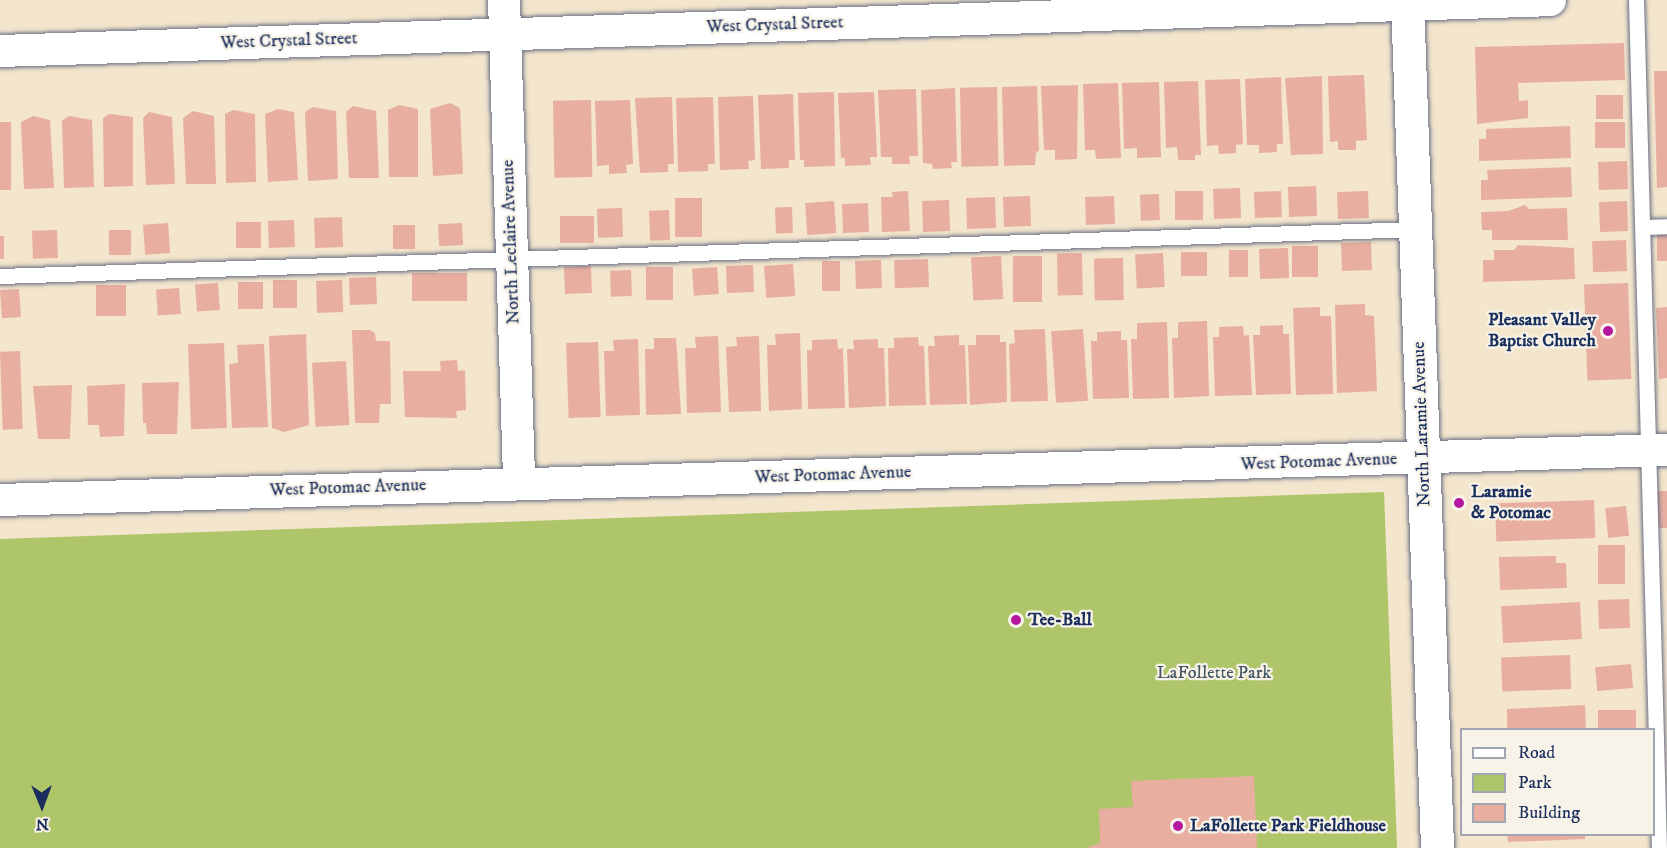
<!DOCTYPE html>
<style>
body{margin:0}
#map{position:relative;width:1667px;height:848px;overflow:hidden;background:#f4e5cd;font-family:"IM FELL DW Pica",serif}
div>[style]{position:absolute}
.green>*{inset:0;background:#afc569}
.building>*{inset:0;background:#e8aea0;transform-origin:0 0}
.roads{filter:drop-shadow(0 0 2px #676f85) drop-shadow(0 0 2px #676f85)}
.service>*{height:15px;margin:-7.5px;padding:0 7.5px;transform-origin:7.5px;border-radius:7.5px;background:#fff}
.minor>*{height:32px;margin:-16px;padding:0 16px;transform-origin:16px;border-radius:16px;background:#fff}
.tertiary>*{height:33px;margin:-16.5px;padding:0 16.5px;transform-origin:16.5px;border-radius:16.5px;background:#fff}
.dots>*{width:16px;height:16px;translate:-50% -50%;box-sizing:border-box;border:3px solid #f7f3e8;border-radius:50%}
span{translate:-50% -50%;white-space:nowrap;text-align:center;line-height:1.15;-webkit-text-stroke:4.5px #f7f3e8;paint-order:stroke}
.street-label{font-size:18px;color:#1b2f5e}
.poi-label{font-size:18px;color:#1b2f5e;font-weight:700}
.right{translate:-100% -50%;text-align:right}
.left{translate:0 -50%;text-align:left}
.park-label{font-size:18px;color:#405461}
.legend{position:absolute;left:1460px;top:728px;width:195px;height:108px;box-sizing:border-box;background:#f7f3e8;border:2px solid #9fa5b1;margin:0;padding:8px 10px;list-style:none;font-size:18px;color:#1b2f5e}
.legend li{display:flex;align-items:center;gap:12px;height:30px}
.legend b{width:30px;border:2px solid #9fa5b1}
.north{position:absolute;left:12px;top:776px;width:60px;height:60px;-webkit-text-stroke:4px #f7f3e8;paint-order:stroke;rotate:179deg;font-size:16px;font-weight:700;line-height:24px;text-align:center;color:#1b2f5e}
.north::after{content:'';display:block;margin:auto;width:21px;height:27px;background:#1b2f5e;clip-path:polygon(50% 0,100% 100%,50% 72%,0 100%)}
</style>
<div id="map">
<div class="green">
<div style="clip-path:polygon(1384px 492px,1397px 848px,0 848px,0 539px)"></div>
</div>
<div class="building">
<div style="clip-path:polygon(1624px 43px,1625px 80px,1518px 83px,1519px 101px,1528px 100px,1528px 118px,1477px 124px,1475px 47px)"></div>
<div style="clip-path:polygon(1654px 71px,1667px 71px,1667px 187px,1657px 188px)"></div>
<div style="clip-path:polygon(1364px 75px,1367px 140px,1356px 141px,1356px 150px,1338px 150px,1338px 141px,1330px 142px,1328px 76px)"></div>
<div style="clip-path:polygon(1322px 76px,1323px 154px,1291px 155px,1285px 78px)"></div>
<div style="clip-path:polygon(1281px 77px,1283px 144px,1277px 144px,1277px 152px,1259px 153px,1259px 145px,1247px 145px,1245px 79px)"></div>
<div style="clip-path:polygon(1240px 79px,1243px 144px,1236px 145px,1236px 153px,1219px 154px,1218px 145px,1207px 146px,1205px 80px)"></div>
<div style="clip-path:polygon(1198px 81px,1201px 155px,1195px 155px,1195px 160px,1178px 160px,1177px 147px,1166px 148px,1164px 82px)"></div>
<div style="clip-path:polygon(1159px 82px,1161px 157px,1137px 158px,1137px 148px,1124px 149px,1122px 83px)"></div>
<div style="clip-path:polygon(1118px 83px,1121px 158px,1096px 159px,1095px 150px,1085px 150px,1083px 84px)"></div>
<div style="clip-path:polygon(1078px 85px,1077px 159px,1055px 160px,1055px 150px,1044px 150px,1041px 86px)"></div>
<div style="clip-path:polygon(1037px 86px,1039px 151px,1036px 152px,1035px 165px,1004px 166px,1002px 87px)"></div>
<div style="left:997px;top:87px;width:79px;height:37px;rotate:89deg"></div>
<div style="clip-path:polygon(955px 88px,957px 162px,951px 162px,952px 168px,933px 169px,932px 164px,923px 163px,921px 90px)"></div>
<div style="clip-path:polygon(916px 89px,918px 156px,909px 156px,910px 164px,892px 164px,892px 157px,881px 157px,878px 90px)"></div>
<div style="clip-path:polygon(834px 92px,835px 166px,804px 167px,804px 160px,800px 160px,798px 93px)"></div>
<div style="clip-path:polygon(874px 92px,877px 157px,870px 157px,871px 165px,845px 166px,845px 158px,841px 158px,838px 93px)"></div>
<div style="clip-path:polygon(793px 94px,795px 160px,789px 160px,789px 168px,761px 169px,758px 95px)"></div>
<div style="left:1623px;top:95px;width:24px;height:27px;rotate:90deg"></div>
<div style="clip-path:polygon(753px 96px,755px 160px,748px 161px,749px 169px,720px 170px,718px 97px)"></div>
<div style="clip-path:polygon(672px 97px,674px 164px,668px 164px,668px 172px,640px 173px,635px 98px)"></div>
<div style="clip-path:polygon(713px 97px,715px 164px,708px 164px,708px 171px,678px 172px,676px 98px)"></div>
<div style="left:591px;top:100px;width:77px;height:38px;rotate:89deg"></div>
<div style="clip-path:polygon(630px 100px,633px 164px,626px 165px,627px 173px,609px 174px,609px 165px,597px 166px,595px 101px)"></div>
<div style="clip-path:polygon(450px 103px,460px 108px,463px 174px,433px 176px,430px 109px)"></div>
<div style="clip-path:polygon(399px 105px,418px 109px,418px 177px,389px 177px,388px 110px)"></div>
<div style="clip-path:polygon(353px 106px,376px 111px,379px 178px,349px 178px,346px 112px)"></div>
<div style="clip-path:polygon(313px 107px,336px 111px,338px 179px,308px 181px,305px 112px)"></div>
<div style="clip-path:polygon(278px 109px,294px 112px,298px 180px,268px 182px,265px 114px)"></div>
<div style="clip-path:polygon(233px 110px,255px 114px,256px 182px,226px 183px,225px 114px)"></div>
<div style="clip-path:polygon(193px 111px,214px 116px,216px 184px,186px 184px,183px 118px)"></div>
<div style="clip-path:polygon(149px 112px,172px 117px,175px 184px,146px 185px,143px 118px)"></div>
<div style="clip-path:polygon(110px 114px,133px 117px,133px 186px,104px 187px,103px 118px)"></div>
<div style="clip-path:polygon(33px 116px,50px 120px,54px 188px,24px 189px,21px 122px)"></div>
<div style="clip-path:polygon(69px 116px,92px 120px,94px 187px,64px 188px,62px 121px)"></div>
<div style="left:0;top:122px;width:11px;height:68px"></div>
<div style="left:1625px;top:122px;width:26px;height:30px;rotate:90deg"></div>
<div style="clip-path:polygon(1570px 126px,1571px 158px,1479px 161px,1479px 139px,1486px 139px,1486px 129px)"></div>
<div style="left:1627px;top:161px;width:28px;height:29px;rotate:88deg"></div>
<div style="clip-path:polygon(1571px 167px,1572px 197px,1481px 200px,1481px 180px,1488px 180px,1487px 170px)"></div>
<div style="left:1316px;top:186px;width:30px;height:28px;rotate:88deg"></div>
<div style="left:1240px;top:188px;width:30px;height:27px;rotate:88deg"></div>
<div style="clip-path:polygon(908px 191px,910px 231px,882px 232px,881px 197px,893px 197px,892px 192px)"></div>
<div style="left:1203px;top:191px;width:29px;height:28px;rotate:90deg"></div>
<div style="left:1281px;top:191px;width:26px;height:27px;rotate:88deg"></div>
<div style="left:1368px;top:191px;width:27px;height:31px;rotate:88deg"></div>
<div style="left:1159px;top:194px;width:26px;height:19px;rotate:88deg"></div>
<div style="left:1030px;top:196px;width:30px;height:27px;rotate:88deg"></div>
<div style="left:1114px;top:196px;width:28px;height:29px;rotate:88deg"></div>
<div style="left:995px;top:197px;width:31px;height:29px;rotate:88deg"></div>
<div style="left:675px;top:198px;width:27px;height:39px"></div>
<div style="left:949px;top:200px;width:31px;height:27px;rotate:88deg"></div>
<div style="left:834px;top:201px;width:32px;height:29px;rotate:86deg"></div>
<div style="left:1627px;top:201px;width:30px;height:28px;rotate:88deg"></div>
<div style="left:868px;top:203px;width:29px;height:26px;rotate:88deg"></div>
<div style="clip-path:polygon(1525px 205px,1529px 209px,1567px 208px,1568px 240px,1492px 240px,1492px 230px,1482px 230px,1481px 212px,1508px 211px)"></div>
<div style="left:792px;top:207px;width:26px;height:17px;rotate:88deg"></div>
<div style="left:622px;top:208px;width:29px;height:25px;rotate:88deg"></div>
<div style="left:669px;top:210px;width:30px;height:20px;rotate:88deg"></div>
<div style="left:594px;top:216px;width:27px;height:34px;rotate:90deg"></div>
<div style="left:342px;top:217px;width:30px;height:28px;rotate:88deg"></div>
<div style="left:294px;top:220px;width:27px;height:26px;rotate:88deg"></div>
<div style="left:236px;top:222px;width:25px;height:26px"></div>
<div style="left:168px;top:223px;width:30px;height:25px;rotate:86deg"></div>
<div style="left:462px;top:223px;width:22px;height:24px;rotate:87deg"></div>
<div style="left:393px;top:225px;width:22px;height:24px"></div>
<div style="left:57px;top:230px;width:28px;height:25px;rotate:88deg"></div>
<div style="left:109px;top:230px;width:22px;height:25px"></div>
<div style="left:1657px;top:233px;width:10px;height:28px"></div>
<div style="left:0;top:236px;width:4px;height:23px"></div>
<div style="left:1626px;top:240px;width:31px;height:34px;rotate:88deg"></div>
<div style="left:1371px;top:242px;width:28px;height:30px;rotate:88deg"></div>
<div style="clip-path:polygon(1518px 245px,1574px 248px,1575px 279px,1483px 282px,1483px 260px,1494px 260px,1494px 250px,1514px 250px)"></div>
<div style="left:1318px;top:246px;width:31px;height:26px;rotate:90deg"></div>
<div style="left:1288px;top:248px;width:30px;height:29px;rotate:88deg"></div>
<div style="left:1229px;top:250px;width:19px;height:27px"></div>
<div style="left:1207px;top:252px;width:24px;height:26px;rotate:90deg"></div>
<div style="left:1082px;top:253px;width:42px;height:25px;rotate:89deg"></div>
<div style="left:1163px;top:253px;width:34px;height:28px;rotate:87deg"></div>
<div style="left:1001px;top:256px;width:43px;height:30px;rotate:87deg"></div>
<div style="left:1013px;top:256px;width:29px;height:46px"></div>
<div style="left:1123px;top:258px;width:42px;height:29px;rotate:89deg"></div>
<div style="left:928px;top:259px;width:28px;height:34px;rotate:88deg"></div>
<div style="left:881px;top:260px;width:28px;height:26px;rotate:88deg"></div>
<div style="left:822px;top:261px;width:18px;height:30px"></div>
<div style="left:793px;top:264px;width:32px;height:29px;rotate:86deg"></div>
<div style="left:753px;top:265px;width:27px;height:27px;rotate:88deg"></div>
<div style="left:591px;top:266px;width:27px;height:27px;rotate:88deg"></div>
<div style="left:646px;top:267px;width:27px;height:33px"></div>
<div style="left:717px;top:267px;width:27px;height:25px;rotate:86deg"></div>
<div style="left:631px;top:270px;width:26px;height:21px;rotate:88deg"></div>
<div style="left:467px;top:273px;width:28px;height:55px;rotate:90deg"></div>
<div style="left:376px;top:277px;width:27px;height:27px;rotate:88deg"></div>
<div style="left:273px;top:280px;width:24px;height:28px"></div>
<div style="left:342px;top:280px;width:32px;height:26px;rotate:88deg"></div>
<div style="left:238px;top:282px;width:25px;height:27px"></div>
<div style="left:218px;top:283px;width:27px;height:23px;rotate:86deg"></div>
<div style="left:1628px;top:283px;width:96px;height:44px;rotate:88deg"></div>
<div style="left:96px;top:285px;width:30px;height:31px"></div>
<div style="left:179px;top:288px;width:26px;height:23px;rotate:86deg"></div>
<div style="left:19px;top:289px;width:28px;height:19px;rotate:86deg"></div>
<div style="clip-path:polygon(1365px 304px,1365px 315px,1374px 316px,1377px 391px,1337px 393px,1335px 305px)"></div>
<div style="clip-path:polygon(1320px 307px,1320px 316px,1331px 316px,1333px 394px,1296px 395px,1293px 308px)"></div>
<div style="clip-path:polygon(1667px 307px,1667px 378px,1659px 379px,1656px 308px)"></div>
<div style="clip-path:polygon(1207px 321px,1209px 396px,1174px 398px,1172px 338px,1178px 338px,1178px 322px)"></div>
<div style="clip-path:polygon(1167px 322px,1169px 398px,1133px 399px,1131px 339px,1137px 339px,1137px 323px)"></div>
<div style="clip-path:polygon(1283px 325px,1283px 334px,1289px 334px,1291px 394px,1256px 395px,1253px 335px,1260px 335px,1260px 326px)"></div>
<div style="clip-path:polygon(1243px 326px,1244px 336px,1249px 335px,1252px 395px,1215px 396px,1213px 337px,1219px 337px,1219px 327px)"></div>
<div style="clip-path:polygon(1045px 329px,1048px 401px,1011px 402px,1009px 344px,1015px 343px,1014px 330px)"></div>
<div style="left:1083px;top:329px;width:72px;height:32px;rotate:86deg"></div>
<div style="clip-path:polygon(352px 330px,370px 330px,375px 333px,376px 341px,390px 341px,391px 404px,380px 404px,379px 423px,355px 423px)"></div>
<div style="clip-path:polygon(1121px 331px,1121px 340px,1127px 340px,1129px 398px,1093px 399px,1091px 341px,1097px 341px,1097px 332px)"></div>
<div style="clip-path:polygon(800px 333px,802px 409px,769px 411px,767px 345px,776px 345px,775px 334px)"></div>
<div style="clip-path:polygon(306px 334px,309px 425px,284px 432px,272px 428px,269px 336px)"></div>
<div style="clip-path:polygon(959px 335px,959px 345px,965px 345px,967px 404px,930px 405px,928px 346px,935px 346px,934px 336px)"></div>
<div style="clip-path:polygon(976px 335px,1000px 335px,1000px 342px,1006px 342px,1007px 402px,970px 405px,968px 345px,976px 345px)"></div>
<div style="clip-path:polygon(718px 336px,721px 412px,687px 413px,685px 348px,696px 348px,695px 337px)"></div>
<div style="clip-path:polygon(759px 336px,761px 411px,729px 412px,726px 347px,737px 346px,736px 337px)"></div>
<div style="clip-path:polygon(918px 337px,919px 346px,924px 346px,926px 405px,889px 406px,888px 348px,894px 348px,894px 338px)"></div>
<div style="clip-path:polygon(654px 338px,676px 338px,681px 414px,646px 415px,645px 349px,654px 349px)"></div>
<div style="clip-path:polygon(638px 339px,640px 415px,606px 416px,604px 351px,614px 351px,613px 340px)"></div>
<div style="clip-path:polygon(837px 339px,838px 349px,843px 348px,845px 408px,808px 409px,807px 350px,812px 350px,812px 340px)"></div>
<div style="clip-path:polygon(878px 339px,878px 348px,884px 348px,886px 406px,849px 408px,847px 349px,854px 349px,853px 340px)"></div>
<div style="left:598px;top:342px;width:75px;height:32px;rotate:88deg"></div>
<div style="left:224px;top:343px;width:85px;height:36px;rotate:88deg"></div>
<div style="clip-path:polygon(264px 344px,268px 427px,232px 428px,229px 364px,238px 363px,237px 345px)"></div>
<div style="left:20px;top:351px;width:78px;height:20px;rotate:88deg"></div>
<div style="clip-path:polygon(457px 360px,458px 371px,465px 370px,466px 410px,456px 411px,457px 418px,405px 417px,403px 371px,441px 371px,440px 361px)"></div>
<div style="left:346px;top:361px;width:64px;height:34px;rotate:87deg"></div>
<div style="clip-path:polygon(179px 382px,177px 434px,147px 434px,146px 423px,143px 423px,142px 383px)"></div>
<div style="clip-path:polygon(125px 384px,124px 436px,100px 437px,99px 425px,88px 425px,87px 386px)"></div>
<div style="clip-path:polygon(72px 385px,70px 439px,38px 439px,33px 386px)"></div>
<div style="left:1667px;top:491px;width:37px;height:11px;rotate:90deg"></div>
<div style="left:1594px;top:500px;width:38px;height:99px;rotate:88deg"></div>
<div style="left:1626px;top:506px;width:30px;height:21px;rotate:84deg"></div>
<div style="left:1598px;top:545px;width:27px;height:39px"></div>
<div style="clip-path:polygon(1556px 556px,1556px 563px,1566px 563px,1567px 588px,1500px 590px,1499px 557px)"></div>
<div style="left:1629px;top:599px;width:29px;height:31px;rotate:88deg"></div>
<div style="left:1580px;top:602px;width:37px;height:79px;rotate:87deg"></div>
<div style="left:1570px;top:655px;width:34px;height:69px;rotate:88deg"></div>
<div style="left:1631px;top:664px;width:24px;height:36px;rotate:85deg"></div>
<div style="clip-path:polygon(1585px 705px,1586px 730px,1507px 730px,1507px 709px)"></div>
<div style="left:1636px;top:710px;width:20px;height:38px;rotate:90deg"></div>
<div style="clip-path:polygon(1254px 776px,1257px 848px,1087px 848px,1100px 843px,1099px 809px,1133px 807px,1131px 781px)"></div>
<div style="clip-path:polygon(1507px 834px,1585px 834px,1585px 839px,1508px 842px)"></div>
</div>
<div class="roads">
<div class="service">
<div style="left:1636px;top:0;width:848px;rotate:88.45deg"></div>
<div style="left:1643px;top:227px;width:24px;rotate:-2deg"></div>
<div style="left:0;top:276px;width:1416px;rotate:-1.9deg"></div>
</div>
<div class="minor">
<div style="left:504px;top:0;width:483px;rotate:88.2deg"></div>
<div style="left:0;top:51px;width:1551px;rotate:-1.88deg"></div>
<div style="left:0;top:500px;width:1668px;rotate:-1.72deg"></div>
</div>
<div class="tertiary">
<div style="left:1407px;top:0;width:849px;rotate:87.97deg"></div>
</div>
</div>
<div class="dots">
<div style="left:1608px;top:331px;background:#b5179e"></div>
<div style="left:1459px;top:503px;background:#b5179e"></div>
<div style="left:1016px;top:620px;background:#b5179e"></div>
<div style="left:1178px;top:826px;background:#b5179e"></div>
</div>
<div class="street-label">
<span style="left:775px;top:25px;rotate:-2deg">West Crystal Street</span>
<span style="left:289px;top:41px;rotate:-2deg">West Crystal Street</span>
<span style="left:511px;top:242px;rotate:-92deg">North Leclaire Avenue</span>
<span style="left:1422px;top:424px;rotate:-92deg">North Laramie Avenue</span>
<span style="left:1319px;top:462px;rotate:-2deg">West Potomac Avenue</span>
<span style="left:833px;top:475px;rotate:-2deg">West Potomac Avenue</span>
<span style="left:348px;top:488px;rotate:-2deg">West Potomac Avenue</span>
</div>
<div class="poi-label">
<span class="right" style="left:1596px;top:331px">Pleasant Valley<br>Baptist Church</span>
<span class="left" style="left:1471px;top:503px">Laramie<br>&amp; Potomac</span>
<span class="left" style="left:1028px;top:620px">Tee-Ball</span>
<span class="left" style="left:1190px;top:826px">LaFollette Park Fieldhouse</span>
</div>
<div class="park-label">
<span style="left:1214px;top:673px">LaFollette Park</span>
</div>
<ul class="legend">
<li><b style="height:8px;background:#fff"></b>Road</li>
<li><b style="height:16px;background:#afc569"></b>Park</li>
<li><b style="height:16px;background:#e8aea0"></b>Building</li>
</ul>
<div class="north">N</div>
</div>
